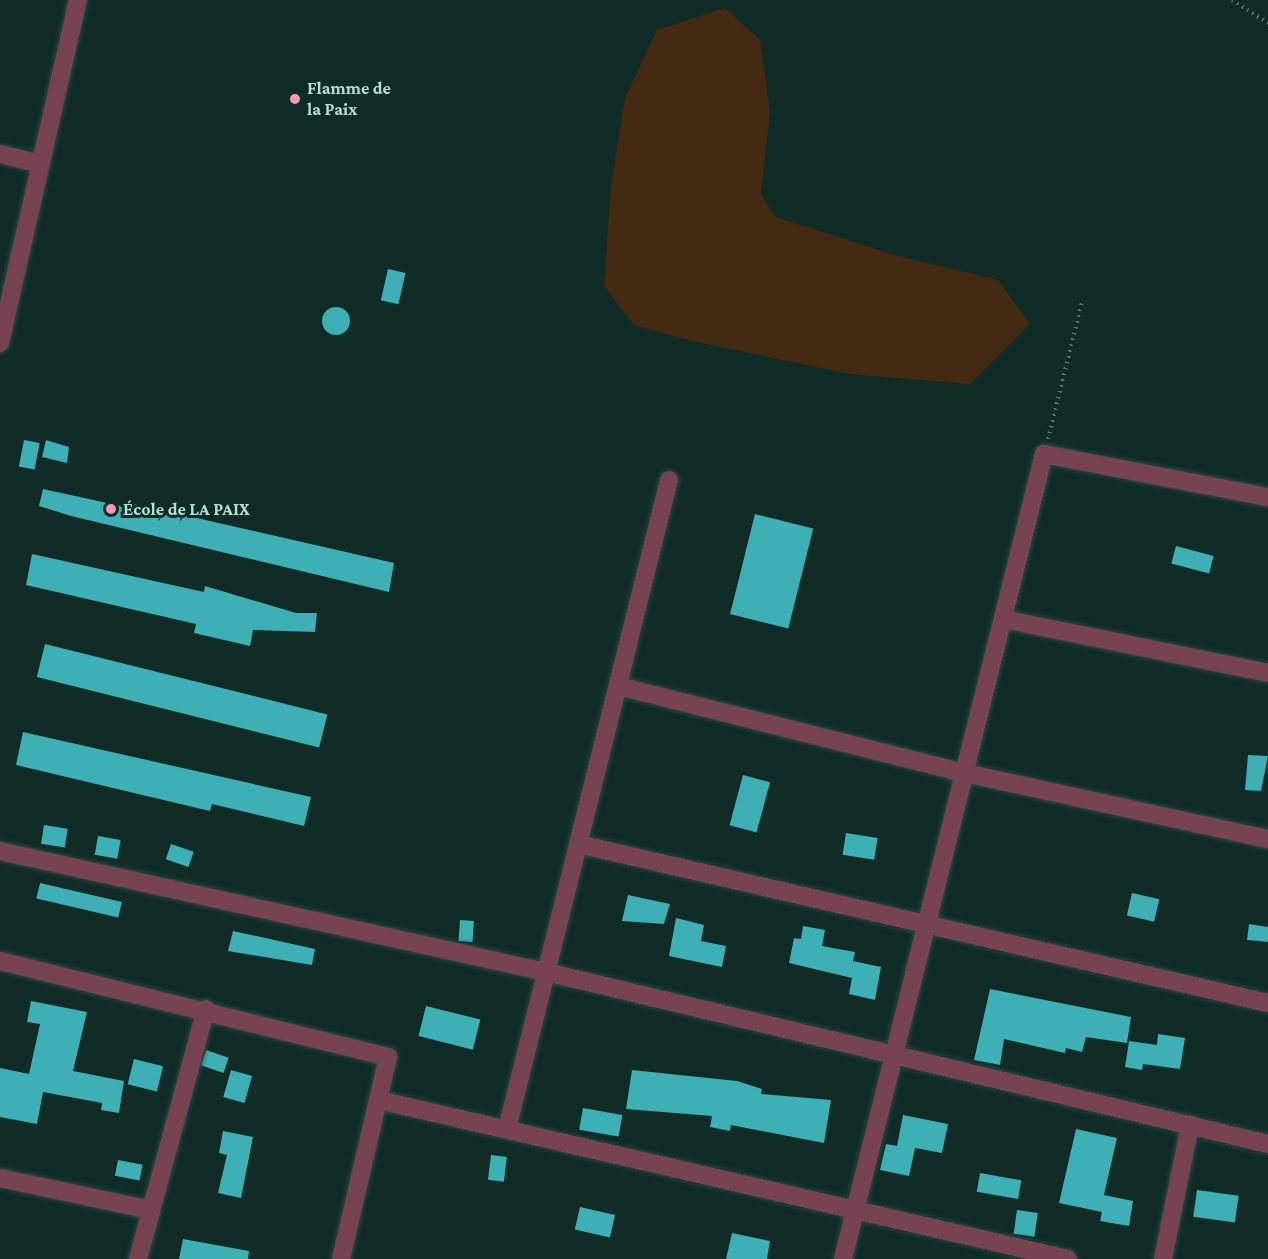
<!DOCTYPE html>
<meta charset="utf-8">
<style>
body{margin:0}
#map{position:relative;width:1268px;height:1259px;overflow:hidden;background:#112c27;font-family:"Crimson Pro",serif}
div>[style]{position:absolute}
.green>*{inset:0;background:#452a13}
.building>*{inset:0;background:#3eafb5;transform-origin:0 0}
.round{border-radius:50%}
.path>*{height:4px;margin-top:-2px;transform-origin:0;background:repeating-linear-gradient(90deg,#577871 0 1.5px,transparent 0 6px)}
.roads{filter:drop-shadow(0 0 2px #2b4843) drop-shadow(0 0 2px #2b4843)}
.street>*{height:18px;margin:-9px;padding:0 9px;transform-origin:9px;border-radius:9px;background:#774353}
.dots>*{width:16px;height:16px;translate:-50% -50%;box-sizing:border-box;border:3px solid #112c27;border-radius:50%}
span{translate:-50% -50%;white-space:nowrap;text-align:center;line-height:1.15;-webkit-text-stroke:6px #112c27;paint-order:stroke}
.poi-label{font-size:18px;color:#b6ddd4;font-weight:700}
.left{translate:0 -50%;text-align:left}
</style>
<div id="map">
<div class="green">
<div style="clip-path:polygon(725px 8px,760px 40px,770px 112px,761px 194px,775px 217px,898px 256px,998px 280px,1030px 324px,970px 384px,851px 374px,691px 341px,634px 325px,604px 286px,611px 185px,625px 98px,657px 30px)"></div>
</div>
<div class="building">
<div style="left:388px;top:269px;width:18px;height:32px;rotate:13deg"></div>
<div class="round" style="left:322px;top:307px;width:28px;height:28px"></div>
<div style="left:24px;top:440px;width:16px;height:27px;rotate:11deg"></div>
<div style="clip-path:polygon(46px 440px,69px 447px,67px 463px,42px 457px)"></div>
<div style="clip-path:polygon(43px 489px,130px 508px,131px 503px,394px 563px,389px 592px,71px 516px,39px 506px)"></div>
<div style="left:755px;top:514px;width:60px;height:103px;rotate:14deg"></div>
<div style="left:1176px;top:546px;width:39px;height:18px;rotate:15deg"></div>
<div style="clip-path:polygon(32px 554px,204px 592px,205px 586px,296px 613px,317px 613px,315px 632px,253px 630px,250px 646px,194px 633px,196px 624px,26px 585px)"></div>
<div style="left:45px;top:644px;width:291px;height:34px;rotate:14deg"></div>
<div style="clip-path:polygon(23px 732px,311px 797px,304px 826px,212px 804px,210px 811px,16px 765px)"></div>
<div style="clip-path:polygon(1248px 755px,1268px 756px,1261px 791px,1245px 790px)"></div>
<div style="left:743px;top:775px;width:28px;height:52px;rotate:15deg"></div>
<div style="left:44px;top:825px;width:24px;height:19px;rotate:9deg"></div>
<div style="left:846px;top:833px;width:32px;height:22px;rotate:9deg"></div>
<div style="left:98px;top:836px;width:23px;height:19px;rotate:10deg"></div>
<div style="left:171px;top:844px;width:24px;height:16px;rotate:19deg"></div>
<div style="left:40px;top:883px;width:84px;height:16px;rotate:13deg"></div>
<div style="left:1132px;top:893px;width:28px;height:23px;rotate:13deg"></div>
<div style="clip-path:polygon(628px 895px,670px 904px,664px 924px,622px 921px)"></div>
<div style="clip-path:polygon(676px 918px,704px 925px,701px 941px,726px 946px,722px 967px,669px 956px)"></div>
<div style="left:460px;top:920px;width:14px;height:21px;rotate:4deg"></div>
<div style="clip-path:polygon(1249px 924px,1268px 927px,1268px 942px,1247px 940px)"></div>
<div style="clip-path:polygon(803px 926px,825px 930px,822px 946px,855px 952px,853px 961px,881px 967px,875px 1000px,849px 994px,852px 978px,789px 963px,794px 938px,801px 939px)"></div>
<div style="clip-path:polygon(233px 931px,315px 949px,312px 965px,228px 951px)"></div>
<div style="clip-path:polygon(990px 989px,1131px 1017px,1127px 1043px,1086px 1037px,1082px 1052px,1066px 1048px,1065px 1053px,1004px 1039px,1000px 1065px,974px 1060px)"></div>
<div style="clip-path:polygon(31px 1001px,87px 1012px,73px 1071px,124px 1081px,119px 1113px,101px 1110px,102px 1103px,43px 1092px,37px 1124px,0 1117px,0 1068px,29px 1074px,40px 1024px,27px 1022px)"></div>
<div style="left:426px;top:1006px;width:56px;height:31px;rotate:14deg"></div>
<div style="clip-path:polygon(1158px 1034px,1185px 1038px,1180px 1069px,1143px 1064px,1142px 1070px,1125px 1067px,1129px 1041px,1157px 1045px)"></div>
<div style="left:206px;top:1050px;width:24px;height:16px;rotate:19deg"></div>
<div style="left:134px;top:1059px;width:30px;height:26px;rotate:14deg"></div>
<div style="left:231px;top:1070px;width:22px;height:28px;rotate:16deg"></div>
<div style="clip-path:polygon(632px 1070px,737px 1081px,762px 1089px,761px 1094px,831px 1100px,824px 1143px,731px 1125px,730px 1131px,710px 1127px,712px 1116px,626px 1109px)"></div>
<div style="left:583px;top:1108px;width:40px;height:22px;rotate:10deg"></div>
<div style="clip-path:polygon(903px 1115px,948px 1124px,942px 1153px,915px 1148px,909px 1176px,880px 1170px,886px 1144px,897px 1146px)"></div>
<div style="clip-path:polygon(1076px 1129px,1117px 1138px,1104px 1195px,1133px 1201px,1129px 1226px,1100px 1221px,1102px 1212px,1059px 1203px)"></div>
<div style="clip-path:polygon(223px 1131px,253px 1137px,241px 1198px,218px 1193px,227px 1155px,219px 1153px)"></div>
<div style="left:491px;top:1155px;width:16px;height:25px;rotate:7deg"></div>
<div style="left:118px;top:1160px;width:25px;height:16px;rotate:11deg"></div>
<div style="left:980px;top:1173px;width:42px;height:19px;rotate:10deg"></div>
<div style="left:1197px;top:1190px;width:42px;height:27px;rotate:8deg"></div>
<div style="left:580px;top:1207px;width:36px;height:23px;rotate:13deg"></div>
<div style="left:1017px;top:1210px;width:21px;height:24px;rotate:8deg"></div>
<div style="clip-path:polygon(732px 1233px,770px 1241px,767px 1259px,726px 1259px)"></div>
<div style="clip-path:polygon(183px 1239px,249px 1251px,248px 1259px,179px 1259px)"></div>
</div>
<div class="path">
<div style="left:1232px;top:0;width:43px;rotate:32.6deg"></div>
<div style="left:1048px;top:439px;width:141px;rotate:-76.1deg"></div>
</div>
<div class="roads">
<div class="street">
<div style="left:0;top:154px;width:42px;rotate:13.7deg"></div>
<div style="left:0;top:343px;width:352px;rotate:-77.2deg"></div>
<div style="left:1003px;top:619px;width:270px;rotate:11.5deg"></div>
<div style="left:618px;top:686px;width:358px;rotate:14.1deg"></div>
<div style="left:965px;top:773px;width:310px;rotate:12.3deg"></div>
<div style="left:578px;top:844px;width:708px;rotate:12.98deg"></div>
<div style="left:0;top:851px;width:559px;rotate:12.5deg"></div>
<div style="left:546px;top:972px;width:742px;rotate:13.4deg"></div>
<div style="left:0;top:961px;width:400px;rotate:13.9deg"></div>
<div style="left:388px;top:1057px;width:207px;rotate:103.1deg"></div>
<div style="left:378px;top:1100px;width:708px;rotate:12.98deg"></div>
<div style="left:507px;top:1129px;width:669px;rotate:-75.98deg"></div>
<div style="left:0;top:1178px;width:154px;rotate:12deg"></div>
<div style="left:138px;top:1259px;width:259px;rotate:-74.8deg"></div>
<div style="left:843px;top:1259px;width:830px;rotate:-75.98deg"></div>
<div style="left:1044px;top:454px;width:228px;rotate:10.9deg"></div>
<div style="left:1163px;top:1259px;width:137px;rotate:-78.6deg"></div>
</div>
</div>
<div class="dots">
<div style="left:295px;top:99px;background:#f19ab4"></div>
<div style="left:111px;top:509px;background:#f19ab4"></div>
</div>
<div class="poi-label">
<span class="left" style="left:307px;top:99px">Flamme de<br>la Paix</span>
<span class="left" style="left:123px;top:509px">École de LA PAIX</span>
</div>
</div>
